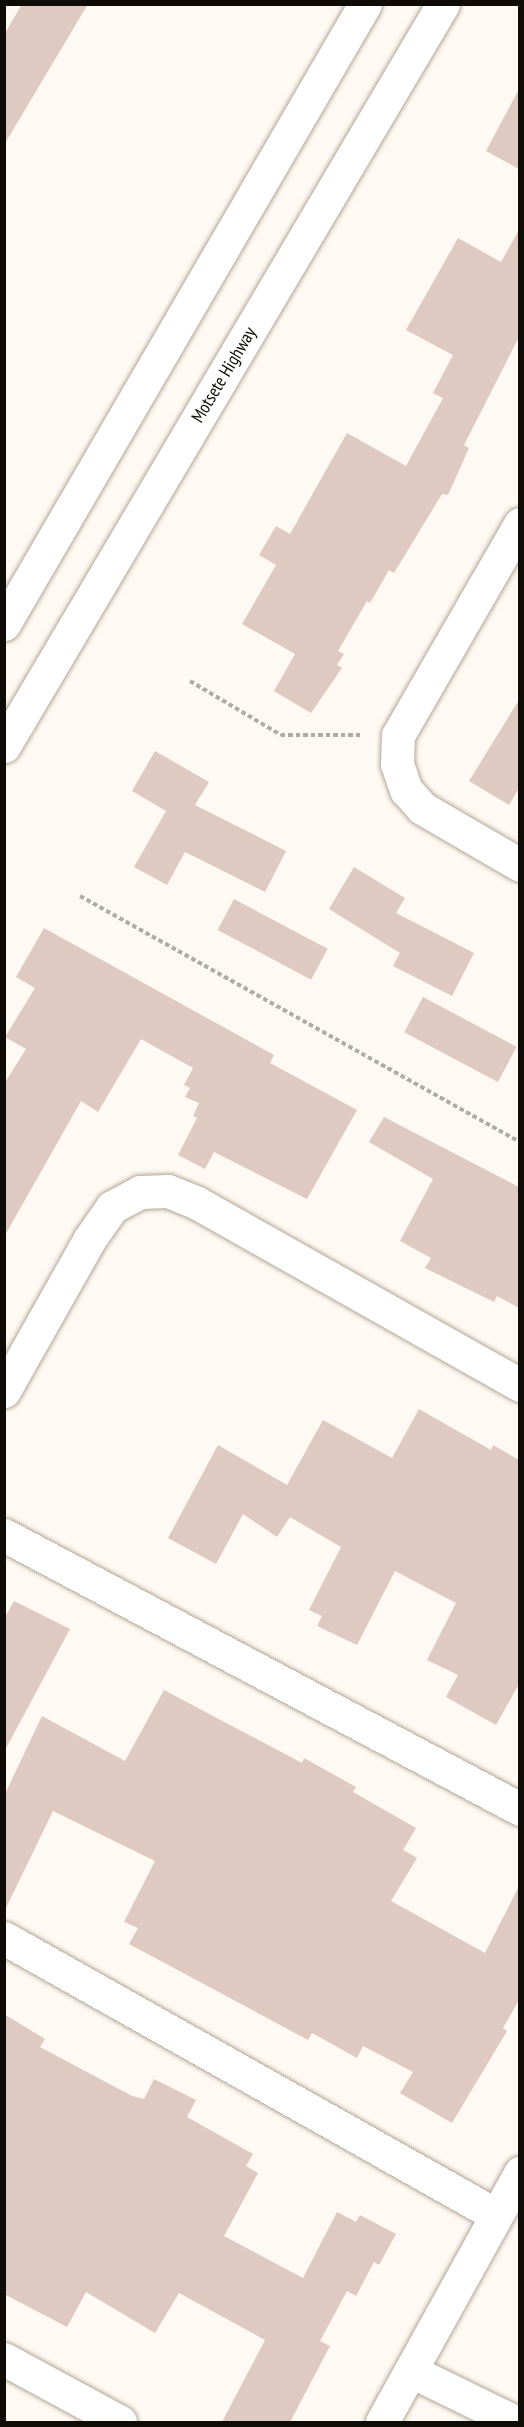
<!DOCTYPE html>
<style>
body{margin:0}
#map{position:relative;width:524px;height:2427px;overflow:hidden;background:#fef9f2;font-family:"PT Sans Narrow",sans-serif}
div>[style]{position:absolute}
.building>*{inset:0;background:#dfcac2;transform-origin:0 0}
.path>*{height:4px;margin-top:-2px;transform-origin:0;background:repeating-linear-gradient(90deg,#b0aba5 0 4.5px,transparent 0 7.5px)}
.roads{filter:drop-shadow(0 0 2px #b2a697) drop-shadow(0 0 2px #b2a697)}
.minor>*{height:33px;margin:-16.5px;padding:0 16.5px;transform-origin:16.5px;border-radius:16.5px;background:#fff}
.trunk>*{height:33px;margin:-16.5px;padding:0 16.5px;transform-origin:16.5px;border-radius:16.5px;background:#fff}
span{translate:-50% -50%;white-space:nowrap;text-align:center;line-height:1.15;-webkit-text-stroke:4.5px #fff;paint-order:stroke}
.street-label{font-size:18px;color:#0f0b06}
.frame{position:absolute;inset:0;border:6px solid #0f0b06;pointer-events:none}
</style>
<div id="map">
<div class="building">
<div style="clip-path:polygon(22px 4px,88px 4px,4px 145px,4px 35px)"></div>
<div style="clip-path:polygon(519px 89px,519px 169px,486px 151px)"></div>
<div style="clip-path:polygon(519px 230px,519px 337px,464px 445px,469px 448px,448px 495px,442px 494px,394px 573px,389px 570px,370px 603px,367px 601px,338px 651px,344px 654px,337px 665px,342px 668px,311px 713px,274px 691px,295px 654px,242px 624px,276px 565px,259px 555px,276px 526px,290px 534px,347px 433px,406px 466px,443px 398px,433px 393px,453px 355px,406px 330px,458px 238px,501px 262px)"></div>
<div style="clip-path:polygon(519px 700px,519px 788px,509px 805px,469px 781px)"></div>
<div style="clip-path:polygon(155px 751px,209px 782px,195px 805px,286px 851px,265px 892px,185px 852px,167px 885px,134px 867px,166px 811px,132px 791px)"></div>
<div style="clip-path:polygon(354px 867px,405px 898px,396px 913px,474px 953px,452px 996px,393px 966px,400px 953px,329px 909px)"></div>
<div style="left:234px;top:899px;width:106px;height:35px;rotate:28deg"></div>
<div style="clip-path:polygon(44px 928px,274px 1055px,270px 1063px,357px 1110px,307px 1199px,214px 1152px,205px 1169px,178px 1155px,197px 1118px,193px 1116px,199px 1103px,185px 1097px,190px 1088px,184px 1085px,193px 1068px,141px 1039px,98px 1112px,81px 1101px,4px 1237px,4px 1084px,26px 1049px,5px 1037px,35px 988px,16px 977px)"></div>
<div style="left:423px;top:997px;width:106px;height:40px;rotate:28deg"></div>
<div style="clip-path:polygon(384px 1117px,519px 1187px,519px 1308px,497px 1296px,494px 1302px,425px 1268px,431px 1258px,400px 1241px,433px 1179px,369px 1142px)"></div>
<div style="clip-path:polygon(419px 1409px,491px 1450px,493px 1445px,519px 1460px,519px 1684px,496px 1725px,446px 1697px,458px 1675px,427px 1660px,456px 1603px,395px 1571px,357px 1645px,317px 1626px,322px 1616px,309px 1610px,341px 1547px,290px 1517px,277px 1537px,243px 1514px,216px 1564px,168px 1538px,218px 1445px,287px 1485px,323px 1420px,392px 1458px)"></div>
<div style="clip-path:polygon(14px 1601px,70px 1629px,4px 1752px,4px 1619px)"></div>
<div style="clip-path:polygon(164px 1690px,302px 1763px,304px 1758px,356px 1787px,353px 1792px,416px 1828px,403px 1850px,417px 1858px,391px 1901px,485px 1953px,519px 1886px,519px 2000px,503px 2028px,507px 2031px,452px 2123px,400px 2093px,413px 2072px,363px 2046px,357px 2058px,312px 2033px,308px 2040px,129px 1944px,138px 1928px,124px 1922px,155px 1861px,53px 1811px,4px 1912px,4px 1796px,42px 1716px,125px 1761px)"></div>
<div style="clip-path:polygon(4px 2014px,45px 2039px,40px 2047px,132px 2096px,144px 2099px,154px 2079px,196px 2100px,187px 2117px,253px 2154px,246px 2166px,258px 2173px,224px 2236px,303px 2278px,337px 2212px,356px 2222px,360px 2215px,396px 2234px,379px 2265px,374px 2262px,356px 2296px,347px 2291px,320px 2341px,330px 2346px,290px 2422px,222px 2422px,265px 2340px,179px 2293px,155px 2333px,86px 2292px,67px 2327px,4px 2294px)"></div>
</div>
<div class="path">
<div style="left:190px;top:681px;width:106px;rotate:30.7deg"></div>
<div style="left:281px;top:735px;width:82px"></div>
<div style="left:80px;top:896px;width:504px;rotate:29.21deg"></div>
</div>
<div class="roads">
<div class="minor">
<div style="left:520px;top:524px;width:244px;rotate:120deg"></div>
<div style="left:398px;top:735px;width:29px;rotate:92deg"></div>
<div style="left:397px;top:764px;width:28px;rotate:71deg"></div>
<div style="left:406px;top:790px;width:24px;rotate:48deg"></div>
<div style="left:422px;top:808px;width:113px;rotate:30.2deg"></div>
<div style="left:4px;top:1391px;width:173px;rotate:-60.6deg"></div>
<div style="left:89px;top:1240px;width:40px;rotate:-55.1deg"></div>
<div style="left:112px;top:1207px;width:32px;rotate:-28deg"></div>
<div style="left:140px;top:1192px;width:28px;rotate:-2deg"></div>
<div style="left:168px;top:1191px;width:31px;rotate:22deg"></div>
<div style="left:197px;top:1203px;width:371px;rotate:29.4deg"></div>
<div style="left:4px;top:1535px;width:584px;rotate:27.97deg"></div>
<div style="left:4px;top:1938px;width:565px;rotate:29.38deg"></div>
<div style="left:4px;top:2359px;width:132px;rotate:28.5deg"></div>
<div style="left:411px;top:2371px;width:116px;rotate:26.1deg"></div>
<div style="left:382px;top:2422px;width:285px;rotate:-61deg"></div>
</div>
<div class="trunk">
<div style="left:4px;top:624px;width:717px;rotate:-59.79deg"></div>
<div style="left:4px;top:746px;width:862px;rotate:-59.39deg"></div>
</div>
</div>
<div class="street-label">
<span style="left:224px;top:375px;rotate:-59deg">Motsete Highway</span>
</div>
<div class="frame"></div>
</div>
